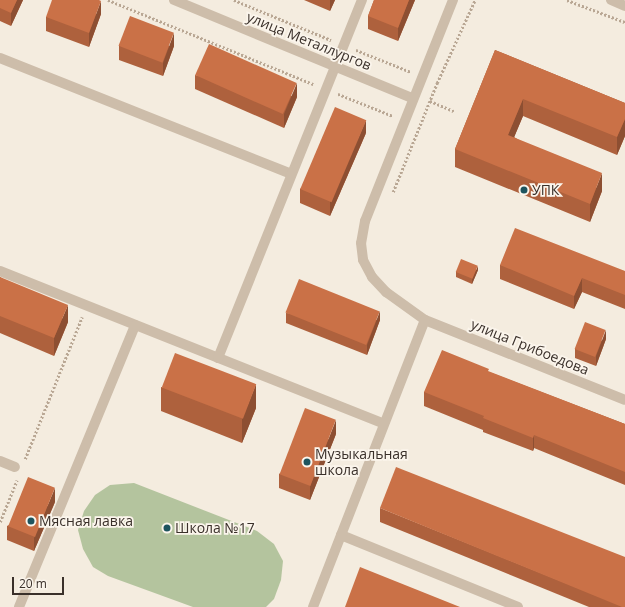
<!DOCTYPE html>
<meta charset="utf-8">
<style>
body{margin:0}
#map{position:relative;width:625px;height:607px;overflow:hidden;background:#f4ecdf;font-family:"Open Sans",sans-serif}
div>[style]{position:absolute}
.green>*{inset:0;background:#b4c49e}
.path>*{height:2.5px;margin-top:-1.25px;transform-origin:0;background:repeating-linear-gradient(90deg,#b9a794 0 2px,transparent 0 4px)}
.service>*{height:10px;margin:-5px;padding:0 5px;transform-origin:5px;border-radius:5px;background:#cdbdaa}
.minor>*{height:10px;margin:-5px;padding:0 5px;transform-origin:5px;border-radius:5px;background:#cdbdaa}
.wall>*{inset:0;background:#ae613d}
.shaded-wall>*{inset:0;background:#8d4f32}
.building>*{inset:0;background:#ca7147;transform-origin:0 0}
.dots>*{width:11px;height:11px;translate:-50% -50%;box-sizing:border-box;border:2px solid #fbf5ec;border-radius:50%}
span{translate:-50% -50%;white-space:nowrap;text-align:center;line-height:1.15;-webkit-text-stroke:3.5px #fbf5ec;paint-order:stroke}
.street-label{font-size:14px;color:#3a302a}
.poi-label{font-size:14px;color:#3a302a}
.left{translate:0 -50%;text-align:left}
.scale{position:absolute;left:12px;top:577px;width:52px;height:18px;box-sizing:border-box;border:2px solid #3a302a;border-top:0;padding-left:5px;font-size:12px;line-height:14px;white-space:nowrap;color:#3a302a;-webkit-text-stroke:3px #fbf5ec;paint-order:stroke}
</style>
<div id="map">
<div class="green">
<div style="clip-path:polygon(134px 483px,257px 531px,274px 544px,283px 561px,281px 580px,274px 599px,266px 607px,193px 607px,108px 576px,93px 567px,83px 549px,78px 530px,84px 511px,95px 495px,110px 485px)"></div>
</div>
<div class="path">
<div style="left:108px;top:0;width:222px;rotate:22.3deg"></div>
<div style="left:234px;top:0;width:105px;rotate:22.4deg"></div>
<div style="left:567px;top:0;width:62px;rotate:20.8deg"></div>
<div style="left:356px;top:50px;width:59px;rotate:21.8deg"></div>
<div style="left:338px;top:94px;width:59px;rotate:21.8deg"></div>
<div style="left:430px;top:101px;width:26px;rotate:23deg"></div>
<div style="left:393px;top:192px;width:118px;rotate:-68deg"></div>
<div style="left:437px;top:83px;width:91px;rotate:-65.4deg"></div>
<div style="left:25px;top:459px;width:153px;rotate:-68.1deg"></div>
<div style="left:0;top:522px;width:45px;rotate:-68deg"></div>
</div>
<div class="service">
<div style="left:0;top:58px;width:313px;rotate:21.7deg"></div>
<div style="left:0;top:271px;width:413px;rotate:21.7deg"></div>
<div style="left:218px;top:358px;width:386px;rotate:-68.1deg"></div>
<div style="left:0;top:461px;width:16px;rotate:22deg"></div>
<div style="left:19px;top:607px;width:305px;rotate:-67.6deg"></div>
</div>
<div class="minor">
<div style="left:174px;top:0;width:257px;rotate:22.4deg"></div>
<div style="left:453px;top:0;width:238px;rotate:111.7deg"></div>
<div style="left:365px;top:221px;width:22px;rotate:100deg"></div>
<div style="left:361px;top:243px;width:17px;rotate:83deg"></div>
<div style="left:363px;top:260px;width:19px;rotate:62deg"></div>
<div style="left:372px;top:277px;width:21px;rotate:47deg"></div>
<div style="left:386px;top:292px;width:48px;rotate:35.7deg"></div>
<div style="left:425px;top:320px;width:215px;rotate:21.8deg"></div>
<div style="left:611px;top:0;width:15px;rotate:23deg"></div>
<div style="left:341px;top:535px;width:191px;rotate:22.1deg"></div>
<div style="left:313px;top:607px;width:308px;rotate:-68.7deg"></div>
</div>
<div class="wall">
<div style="clip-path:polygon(0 0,23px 0,11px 26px,0 21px)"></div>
<div style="clip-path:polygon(304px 0,335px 0,330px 11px)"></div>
<div style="clip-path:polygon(374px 0,415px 0,398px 41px,368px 29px,368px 16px)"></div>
<div style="clip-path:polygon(101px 14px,89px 47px,46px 31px,46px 17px)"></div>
<div style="clip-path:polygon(119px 46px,174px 46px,163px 76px,119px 60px)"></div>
<div style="clip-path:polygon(495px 50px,625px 103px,625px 136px,617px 155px,523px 116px,514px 137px,602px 191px,590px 222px,455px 167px,455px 149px)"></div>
<div style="clip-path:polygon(195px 75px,297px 97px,284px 128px,195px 89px)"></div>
<div style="clip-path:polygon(366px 133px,330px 216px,300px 203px,300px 189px)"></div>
<div style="clip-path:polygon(500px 265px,625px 271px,625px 309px,582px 292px,574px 309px,500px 279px)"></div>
<div style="clip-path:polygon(478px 270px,472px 284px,456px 277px,456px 272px)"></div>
<div style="clip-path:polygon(0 277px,68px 322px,54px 356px,0 333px)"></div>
<div style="clip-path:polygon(286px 313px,380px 320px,367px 355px,286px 323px)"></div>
<div style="clip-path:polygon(606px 339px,596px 366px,575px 358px,575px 349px)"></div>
<div style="clip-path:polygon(489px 372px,625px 424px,625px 485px,534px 448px,533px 451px,483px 432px,483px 430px,424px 406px,424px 392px)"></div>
<div style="clip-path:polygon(161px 387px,256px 408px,242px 443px,161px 411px)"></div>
<div style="clip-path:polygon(336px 434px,310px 500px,279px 488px,279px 474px)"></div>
<div style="clip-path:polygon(55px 502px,34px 551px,7px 540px,7px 526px)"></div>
<div style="clip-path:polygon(380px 508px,625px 607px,589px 607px,380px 522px)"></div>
</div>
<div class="shaded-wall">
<div style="clip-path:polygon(17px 0,23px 0,11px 26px,11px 13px)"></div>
<div style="clip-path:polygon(330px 0,335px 0,330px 11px)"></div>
<div style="clip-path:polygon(409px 0,415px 0,398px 41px,398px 28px)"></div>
<div style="clip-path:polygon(101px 1px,101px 14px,89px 47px,89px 33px)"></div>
<div style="clip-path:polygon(174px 33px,174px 46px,163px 76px,163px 63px)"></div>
<div style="clip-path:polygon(297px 83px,297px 97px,284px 128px,284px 114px)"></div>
<div style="clip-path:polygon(523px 99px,523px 116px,508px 152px,508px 135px)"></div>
<div style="clip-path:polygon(625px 119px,625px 136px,617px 155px,617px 137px)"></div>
<div style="clip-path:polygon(366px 120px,366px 133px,330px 216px,330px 202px)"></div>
<div style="clip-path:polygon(602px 173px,602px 191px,590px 222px,590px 204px)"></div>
<div style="clip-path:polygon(478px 266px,478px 270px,472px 284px,472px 279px)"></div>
<div style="clip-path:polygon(582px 278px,582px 292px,574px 309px,574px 296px)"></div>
<div style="clip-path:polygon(68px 305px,68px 322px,54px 356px,54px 338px)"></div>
<div style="clip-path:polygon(380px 311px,380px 320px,367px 355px,367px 345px)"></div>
<div style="clip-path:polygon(606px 330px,606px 339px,596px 366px,596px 356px)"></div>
<div style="clip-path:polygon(256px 384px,256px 408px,242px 443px,242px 419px)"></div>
<div style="clip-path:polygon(336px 420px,336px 434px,310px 500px,310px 486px)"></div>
<div style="clip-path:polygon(534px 435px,534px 448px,533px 451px,533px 438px)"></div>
<div style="clip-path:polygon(55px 488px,55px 502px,34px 551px,34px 538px)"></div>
</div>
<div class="building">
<div style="clip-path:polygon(0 0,17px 0,11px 13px,0 8px)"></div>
<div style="clip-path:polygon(52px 0,99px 0,101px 1px,89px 33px,46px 17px)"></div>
<div style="clip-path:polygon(374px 0,409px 0,398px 28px,368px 16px)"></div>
<div style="left:130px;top:16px;width:47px;height:32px;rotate:21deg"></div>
<div style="left:209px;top:44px;width:96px;height:34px;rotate:24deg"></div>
<div style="clip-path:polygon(495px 50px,625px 103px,625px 119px,617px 137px,523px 99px,508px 135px,602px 173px,590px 204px,455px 149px)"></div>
<div style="left:335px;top:107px;width:34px;height:89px;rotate:23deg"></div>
<div style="clip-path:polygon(515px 228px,625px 271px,625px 295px,582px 278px,574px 296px,500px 265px)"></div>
<div style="left:461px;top:259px;width:18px;height:14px;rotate:22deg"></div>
<div style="clip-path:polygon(0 277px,68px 305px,54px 338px,0 316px)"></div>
<div style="left:299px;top:279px;width:87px;height:36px;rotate:22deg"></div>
<div style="left:585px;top:322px;width:22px;height:29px;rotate:21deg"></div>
<div style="clip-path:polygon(442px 350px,489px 369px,488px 371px,625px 424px,625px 472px,534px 435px,533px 438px,483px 418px,484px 416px,424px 392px)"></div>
<div style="left:175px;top:353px;width:87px;height:37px;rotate:21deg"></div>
<div style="left:305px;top:408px;width:33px;height:71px;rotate:21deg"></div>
<div style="clip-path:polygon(396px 467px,625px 557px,625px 607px,622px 607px,380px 508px)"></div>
<div style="left:28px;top:477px;width:29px;height:53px;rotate:22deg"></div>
<div style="clip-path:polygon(360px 567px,460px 607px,345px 607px)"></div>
</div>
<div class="dots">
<div style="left:524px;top:190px;background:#1d545e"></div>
<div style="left:307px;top:462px;background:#1d545e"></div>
<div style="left:31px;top:521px;background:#1d545e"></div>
<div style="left:167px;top:528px;background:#1d545e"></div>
</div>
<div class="street-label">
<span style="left:309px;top:41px;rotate:22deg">улица Металлургов</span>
<span style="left:530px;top:347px;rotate:22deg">улица Грибоедова</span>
</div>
<div class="poi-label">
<span class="left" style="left:532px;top:190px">УПК</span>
<span class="left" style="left:315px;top:462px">Музыкальная<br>школа</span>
<span class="left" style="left:39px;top:521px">Мясная лавка</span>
<span class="left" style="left:175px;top:528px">Школа №17</span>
</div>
<div class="scale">20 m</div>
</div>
